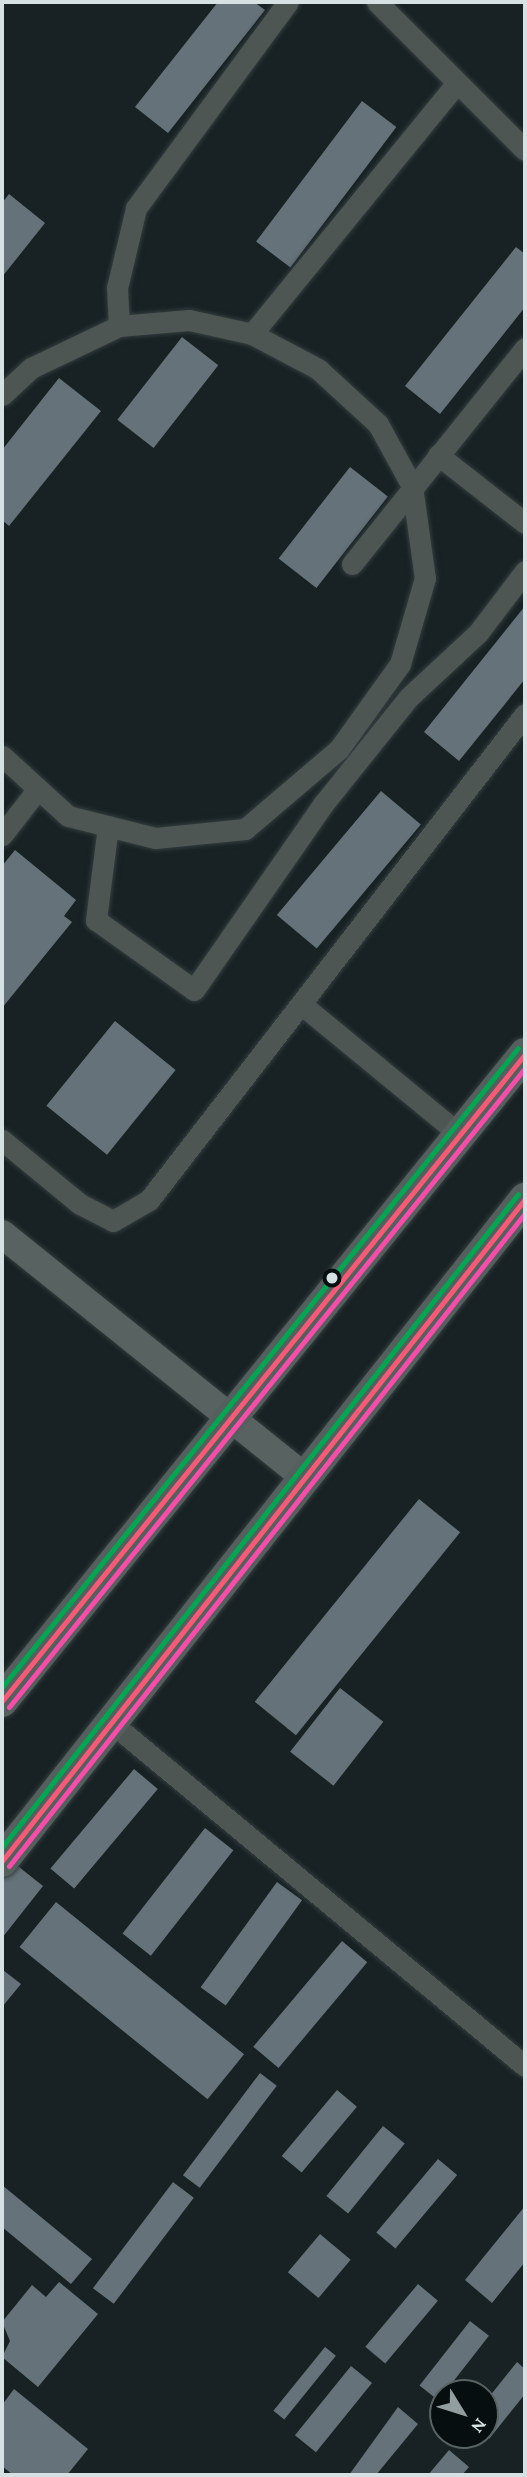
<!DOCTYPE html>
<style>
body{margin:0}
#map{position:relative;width:527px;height:2477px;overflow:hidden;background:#182224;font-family:"Crimson Pro",serif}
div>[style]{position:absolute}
.building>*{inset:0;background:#657279;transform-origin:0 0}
.roads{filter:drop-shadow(0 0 2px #333c3e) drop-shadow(0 0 2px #333c3e)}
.street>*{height:21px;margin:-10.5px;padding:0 10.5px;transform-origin:10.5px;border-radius:10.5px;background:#4e5654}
.secondary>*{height:28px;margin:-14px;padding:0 14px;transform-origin:14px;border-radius:14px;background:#586260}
.primary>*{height:32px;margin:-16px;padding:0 16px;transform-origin:16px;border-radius:16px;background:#545f5e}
.bus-1>*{height:5px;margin:-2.5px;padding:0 2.5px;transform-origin:2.5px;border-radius:2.5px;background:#f75a77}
.bus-2>*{height:5px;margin:-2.5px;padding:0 2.5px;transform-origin:2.5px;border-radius:2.5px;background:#f54da8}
.bus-3>*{height:5px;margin:-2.5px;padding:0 2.5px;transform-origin:2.5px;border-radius:2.5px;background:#00a651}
.dots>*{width:19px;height:19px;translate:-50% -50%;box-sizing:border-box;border:4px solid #060e0f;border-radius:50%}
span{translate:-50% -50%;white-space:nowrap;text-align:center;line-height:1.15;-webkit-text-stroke:7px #060e0f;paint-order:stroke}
.frame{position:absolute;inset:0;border:4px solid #d5e1e2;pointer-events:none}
.north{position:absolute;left:429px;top:2379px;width:70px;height:70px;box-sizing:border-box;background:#060e0f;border:2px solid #596263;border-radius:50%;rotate:128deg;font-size:19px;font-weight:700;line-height:28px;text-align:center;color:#d5e1e2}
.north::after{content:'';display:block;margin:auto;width:24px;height:32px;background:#939ea0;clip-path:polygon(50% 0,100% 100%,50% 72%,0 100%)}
</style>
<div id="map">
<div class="building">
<div style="clip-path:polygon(218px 2px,254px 2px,265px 10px,168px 133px,135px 107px)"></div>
<div style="left:362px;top:101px;width:43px;height:176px;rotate:37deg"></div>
<div style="clip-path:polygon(9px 194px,45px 223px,2px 277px,2px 203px)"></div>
<div style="clip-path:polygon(516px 247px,525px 254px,525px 307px,440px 414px,405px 386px)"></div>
<div style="left:182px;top:337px;width:46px;height:105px;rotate:38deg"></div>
<div style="clip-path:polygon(59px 378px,101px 411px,9px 526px,2px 520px,2px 450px)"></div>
<div style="left:350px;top:467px;width:48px;height:116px;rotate:38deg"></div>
<div style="clip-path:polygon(525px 606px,525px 679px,459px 761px,424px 732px)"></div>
<div style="left:381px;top:791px;width:52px;height:162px;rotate:40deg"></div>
<div style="clip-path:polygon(15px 850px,76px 900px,64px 916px,72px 922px,2px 1008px,2px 866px)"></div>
<div style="left:115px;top:1021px;width:78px;height:109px;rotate:39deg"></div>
<div style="left:419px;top:1499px;width:53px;height:261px;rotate:39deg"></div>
<div style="left:340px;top:1688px;width:55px;height:81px;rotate:38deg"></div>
<div style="left:134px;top:1769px;width:31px;height:130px;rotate:40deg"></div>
<div style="left:205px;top:1828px;width:36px;height:134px;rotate:38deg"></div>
<div style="clip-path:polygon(14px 1863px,43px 1886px,2px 1938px,2px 1879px)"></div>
<div style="left:277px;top:1882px;width:31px;height:130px;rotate:36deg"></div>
<div style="left:56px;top:1902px;width:242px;height:58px;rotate:39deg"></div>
<div style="left:342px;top:1941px;width:33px;height:138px;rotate:40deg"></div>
<div style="clip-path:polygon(3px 1970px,21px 1984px,2px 2007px,2px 1972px)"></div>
<div style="left:260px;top:2073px;width:21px;height:128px;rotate:37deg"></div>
<div style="left:337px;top:2090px;width:26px;height:86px;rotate:40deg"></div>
<div style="left:383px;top:2126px;width:28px;height:90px;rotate:39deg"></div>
<div style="left:438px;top:2159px;width:25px;height:96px;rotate:40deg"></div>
<div style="left:173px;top:2182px;width:26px;height:133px;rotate:37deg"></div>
<div style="clip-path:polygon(2px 2185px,92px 2259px,71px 2284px,2px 2227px)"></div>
<div style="clip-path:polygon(525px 2206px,525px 2262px,492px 2303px,465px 2280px)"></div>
<div style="left:320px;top:2234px;width:40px;height:50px;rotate:40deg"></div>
<div style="clip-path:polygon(59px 2282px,98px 2314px,38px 2387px,2px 2357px,10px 2341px,2px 2322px,32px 2285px,46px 2297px)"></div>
<div style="left:418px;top:2284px;width:26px;height:82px;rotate:40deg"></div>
<div style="left:470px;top:2321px;width:24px;height:82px;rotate:38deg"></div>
<div style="left:325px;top:2347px;width:14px;height:82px;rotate:39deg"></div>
<div style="clip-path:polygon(517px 2362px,525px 2369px,525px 2394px,489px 2439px,485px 2402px)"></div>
<div style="left:351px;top:2366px;width:27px;height:89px;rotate:39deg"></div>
<div style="clip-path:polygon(14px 2389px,88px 2449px,67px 2475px,13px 2475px,2px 2466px,2px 2405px)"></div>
<div style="clip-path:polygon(398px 2407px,418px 2424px,376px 2475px,349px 2475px)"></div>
<div style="clip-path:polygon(449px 2450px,469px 2467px,462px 2475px,428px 2475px)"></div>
</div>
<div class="roads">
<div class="street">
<div style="left:377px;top:2px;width:209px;rotate:45deg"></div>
<div style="left:119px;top:326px;width:38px;rotate:-93deg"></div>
<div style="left:117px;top:288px;width:82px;rotate:-76.6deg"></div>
<div style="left:136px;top:208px;width:256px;rotate:-53.6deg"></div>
<div style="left:252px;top:334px;width:324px;rotate:-50.8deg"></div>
<div style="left:2px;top:395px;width:40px;rotate:-43deg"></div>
<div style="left:31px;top:368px;width:98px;rotate:-25.5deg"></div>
<div style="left:119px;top:326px;width:70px;rotate:-4.9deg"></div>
<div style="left:189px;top:320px;width:65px;rotate:12.5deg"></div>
<div style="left:252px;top:334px;width:75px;rotate:27.9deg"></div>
<div style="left:318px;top:369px;width:81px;rotate:42.5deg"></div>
<div style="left:378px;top:424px;width:71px;rotate:61.3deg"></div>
<div style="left:412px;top:486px;width:93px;rotate:82deg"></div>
<div style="left:425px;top:578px;width:90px;rotate:106.2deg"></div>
<div style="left:400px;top:664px;width:105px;rotate:125.7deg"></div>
<div style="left:339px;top:749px;width:123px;rotate:139.6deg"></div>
<div style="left:245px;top:829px;width:90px;rotate:174.3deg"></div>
<div style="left:155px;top:838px;width:90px;rotate:-165.8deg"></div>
<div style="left:68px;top:816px;width:89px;rotate:-137.7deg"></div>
<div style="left:438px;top:455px;width:110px;rotate:38deg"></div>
<div style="left:352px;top:564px;width:277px;rotate:-51.3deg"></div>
<div style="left:108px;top:826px;width:95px;rotate:97.3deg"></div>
<div style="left:96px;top:920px;width:120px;rotate:35.5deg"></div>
<div style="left:194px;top:990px;width:228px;rotate:-55.2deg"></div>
<div style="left:324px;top:803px;width:134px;rotate:-51.3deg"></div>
<div style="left:408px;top:698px;width:96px;rotate:-42.9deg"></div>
<div style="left:478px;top:633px;width:78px;rotate:-52.8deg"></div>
<div style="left:2px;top:835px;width:57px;rotate:-52.1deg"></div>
<div style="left:301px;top:1004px;width:205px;rotate:39.4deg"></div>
<div style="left:2px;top:1140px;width:101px;rotate:39.4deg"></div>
<div style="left:80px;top:1204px;width:37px;rotate:27deg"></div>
<div style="left:113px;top:1221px;width:42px;rotate:-30.3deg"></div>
<div style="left:149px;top:1200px;width:614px;rotate:-52.27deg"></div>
<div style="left:125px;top:1734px;width:520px;rotate:39.69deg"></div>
</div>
<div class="secondary">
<div style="left:2px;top:1234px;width:389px;rotate:38.8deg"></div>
</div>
<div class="primary">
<div style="left:2px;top:1701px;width:832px;rotate:-51.05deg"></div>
<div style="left:2px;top:1861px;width:844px;rotate:-51.69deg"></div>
</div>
</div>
<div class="bus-1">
<div style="left:2px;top:1701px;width:832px;rotate:-51.05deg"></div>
<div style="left:2px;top:1861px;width:844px;rotate:-51.69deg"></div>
</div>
<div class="bus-2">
<div style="left:9px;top:1707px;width:821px;rotate:-51.08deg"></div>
<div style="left:9px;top:1866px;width:832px;rotate:-51.68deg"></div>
</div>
<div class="bus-3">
<div style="left:2px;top:1687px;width:821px;rotate:-51.08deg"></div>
<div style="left:2px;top:1847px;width:832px;rotate:-51.68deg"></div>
</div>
<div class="dots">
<div style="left:332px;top:1278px;background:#d5e1e2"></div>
</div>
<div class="frame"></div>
<div class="north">N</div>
</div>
